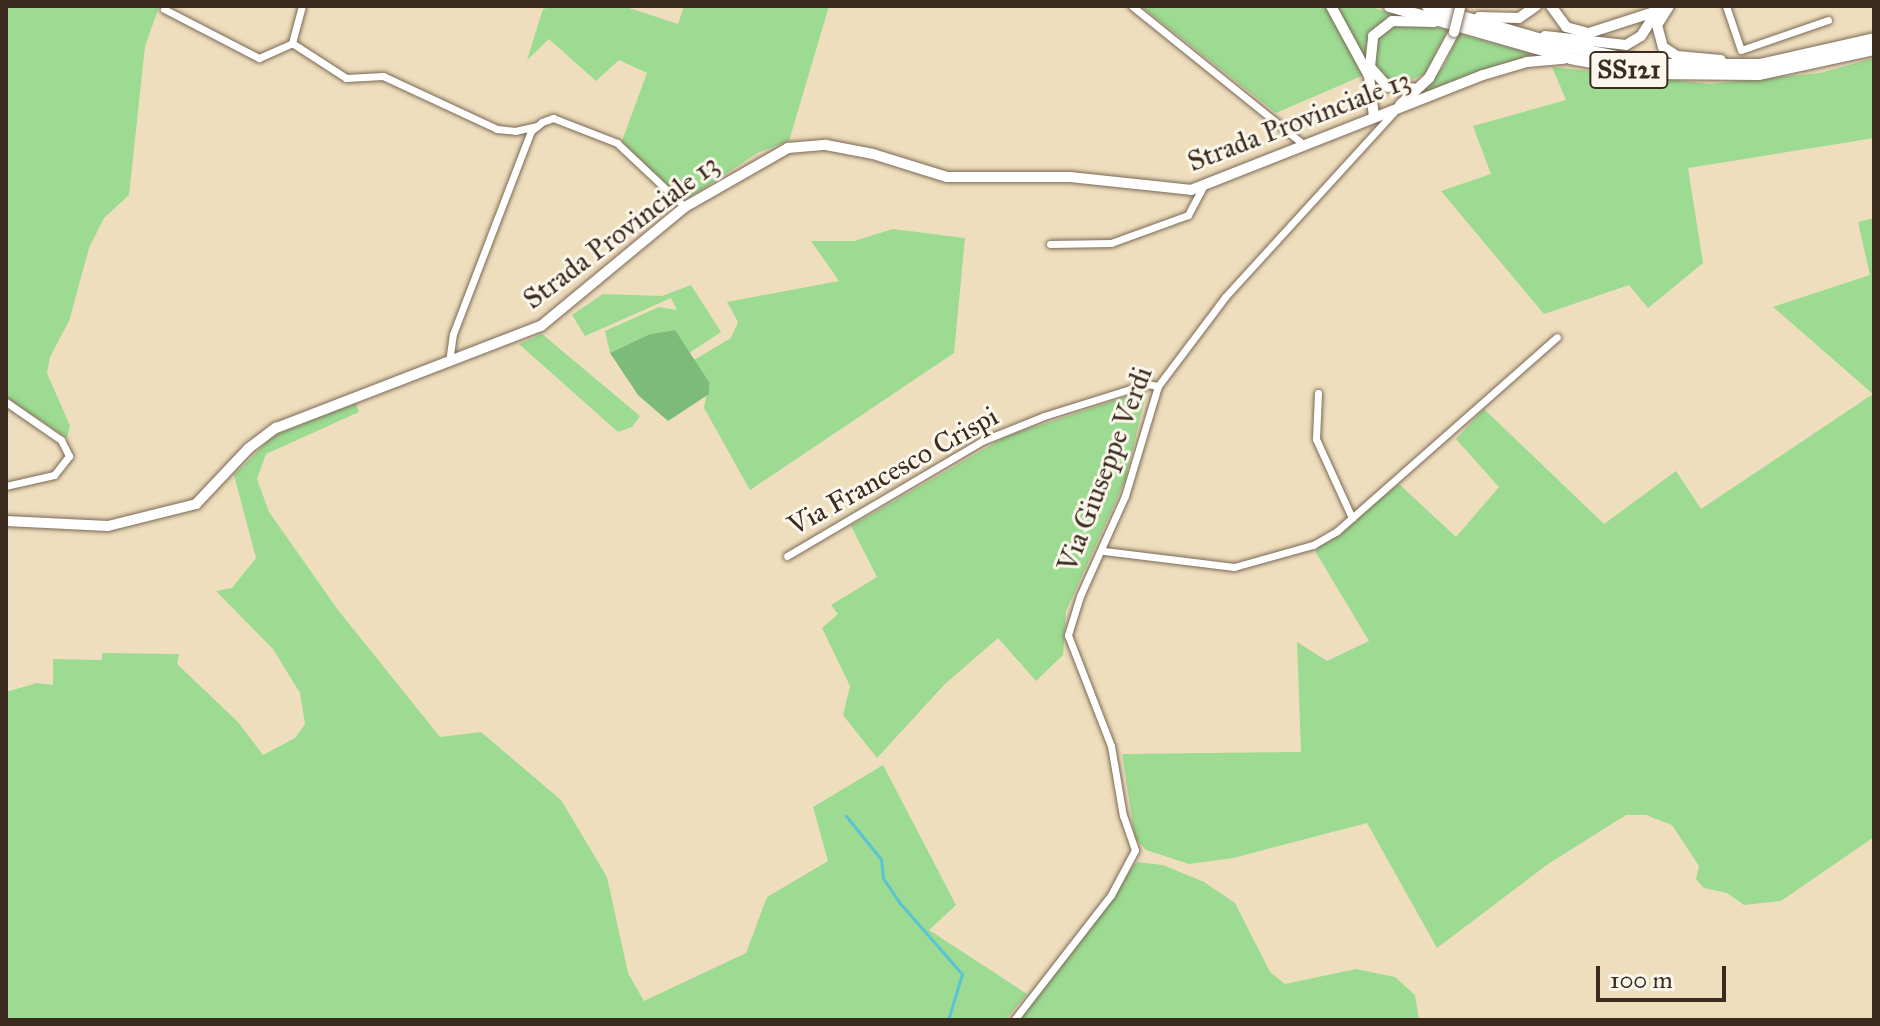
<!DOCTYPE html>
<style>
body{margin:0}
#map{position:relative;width:1880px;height:1026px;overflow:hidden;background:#efdebd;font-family:"IM FELL Great Primer",serif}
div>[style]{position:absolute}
.green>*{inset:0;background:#9cdb91}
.forest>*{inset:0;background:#7dbb7b}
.stream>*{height:3px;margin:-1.5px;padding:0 1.5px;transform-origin:1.5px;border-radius:1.5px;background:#59c4d4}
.roads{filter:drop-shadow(0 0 2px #7a6956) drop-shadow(0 0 2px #7a6956)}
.minor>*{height:7px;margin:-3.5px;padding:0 3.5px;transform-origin:3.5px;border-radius:3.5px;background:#fff}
.secondary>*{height:10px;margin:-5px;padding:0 5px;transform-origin:5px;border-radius:5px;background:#fff}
.primary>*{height:11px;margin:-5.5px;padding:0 5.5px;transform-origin:5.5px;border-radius:5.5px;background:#fff}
.bridges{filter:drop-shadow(0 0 2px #7a6956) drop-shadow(0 0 2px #7a6956)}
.secondary-bridge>*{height:10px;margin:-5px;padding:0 5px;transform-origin:5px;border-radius:5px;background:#fff}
span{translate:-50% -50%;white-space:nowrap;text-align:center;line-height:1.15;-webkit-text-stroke:6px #fbf7ec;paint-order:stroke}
.shield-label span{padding:2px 6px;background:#fbf7ec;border:2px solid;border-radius:6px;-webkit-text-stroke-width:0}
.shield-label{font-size:26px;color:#3b2a1e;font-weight:700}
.street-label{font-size:28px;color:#3b2a1e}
.frame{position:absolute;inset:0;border:8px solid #3b2a1e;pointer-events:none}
.scale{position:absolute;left:1596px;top:966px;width:130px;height:36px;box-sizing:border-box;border:4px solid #3b2a1e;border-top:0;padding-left:10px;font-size:24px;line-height:28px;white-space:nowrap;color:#3b2a1e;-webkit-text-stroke:6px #fbf7ec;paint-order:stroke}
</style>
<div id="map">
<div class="green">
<div style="clip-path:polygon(6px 6px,159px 7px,145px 46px,129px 195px,104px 218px,89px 248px,69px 321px,50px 357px,47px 373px,70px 426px,67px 438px,6px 397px)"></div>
<div style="clip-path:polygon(556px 6px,623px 6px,678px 24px,684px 6px,829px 6px,789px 141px,759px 152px,689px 198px,670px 190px,622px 141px,647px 73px,619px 60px,596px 81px,549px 39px,527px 60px,543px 9px)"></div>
<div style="clip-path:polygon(1141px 6px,1327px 6px,1364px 75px,1276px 113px)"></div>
<div style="clip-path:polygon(1335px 6px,1367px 6px,1401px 16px,1375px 27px,1366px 44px,1366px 62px)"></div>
<div style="clip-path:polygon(1404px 22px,1447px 30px,1426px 73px,1403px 84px,1386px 78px,1374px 65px,1373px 41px,1382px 30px)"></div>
<div style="clip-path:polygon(1459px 34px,1533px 54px,1415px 98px,1444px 66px)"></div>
<div style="clip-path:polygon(1874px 58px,1874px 138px,1688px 168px,1703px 263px,1648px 308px,1629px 285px,1544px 314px,1441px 191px,1491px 174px,1473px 126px,1566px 100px,1552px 67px,1710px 84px,1820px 73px)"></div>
<div style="clip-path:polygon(1874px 218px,1874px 837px,1781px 901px,1744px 905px,1727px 893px,1704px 888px,1696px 879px,1699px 866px,1672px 825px,1646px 815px,1626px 815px,1548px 864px,1437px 948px,1367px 823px,1233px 858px,1189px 864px,1146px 850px,1135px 838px,1122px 754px,1301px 752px,1297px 642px,1327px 661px,1369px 641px,1315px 551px,1399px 484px,1456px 537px,1499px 487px,1456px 439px,1484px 409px,1604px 524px,1676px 471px,1701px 509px,1873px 394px,1773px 307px,1870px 275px,1858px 222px)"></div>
<div style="clip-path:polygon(893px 229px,965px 238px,954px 353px,750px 490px,704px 408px,709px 382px,694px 360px,731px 338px,738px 322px,727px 302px,839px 281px,811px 241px,854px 241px)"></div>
<div style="clip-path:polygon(691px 285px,721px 332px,689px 353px,674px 330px,650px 334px,610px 353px,605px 331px,659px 307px,677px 310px,671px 298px,585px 336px,572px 315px,603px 294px,662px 296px)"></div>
<div style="clip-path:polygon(542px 334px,640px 416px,632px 427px,618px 432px,519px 344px)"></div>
<div style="clip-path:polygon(1147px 390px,1125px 481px,1066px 611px,1063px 655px,1036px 681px,998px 638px,945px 684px,877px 758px,843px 715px,850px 686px,822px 628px,838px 614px,831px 605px,877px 577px,851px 526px,1007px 436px)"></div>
<div style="clip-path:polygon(356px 403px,359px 412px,266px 454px,257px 479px,269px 512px,338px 610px,440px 737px,481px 732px,561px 800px,607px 877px,628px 973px,644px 1001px,746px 953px,767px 897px,828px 861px,813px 807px,883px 765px,956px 905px,929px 930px,1027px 994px,1005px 1020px,6px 1020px,6px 692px,37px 683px,53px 685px,53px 659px,102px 660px,102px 653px,179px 654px,177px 664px,238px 722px,263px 755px,295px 738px,305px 724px,300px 693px,273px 649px,216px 591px,232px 588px,256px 558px,234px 475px,273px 436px)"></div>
<div style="clip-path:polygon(1137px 862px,1163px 865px,1204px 882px,1235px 903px,1270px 972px,1285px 984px,1356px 969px,1395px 977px,1415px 995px,1419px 1020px,1018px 1020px)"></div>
</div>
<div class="forest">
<div style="clip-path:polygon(675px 330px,709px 382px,709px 394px,668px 421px,638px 395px,610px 353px,650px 334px)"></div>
</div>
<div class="stream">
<div style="left:846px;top:816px;width:55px;rotate:50.9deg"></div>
<div style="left:881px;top:859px;width:19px;rotate:84deg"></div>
<div style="left:883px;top:878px;width:29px;rotate:56deg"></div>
<div style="left:899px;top:902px;width:96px;rotate:48.8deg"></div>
<div style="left:962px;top:974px;width:48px;rotate:106.9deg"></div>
</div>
<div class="roads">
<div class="minor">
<div style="left:1132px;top:6px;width:218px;rotate:38.9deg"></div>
<div style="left:1726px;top:6px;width:46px;rotate:71.2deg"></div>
<div style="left:1741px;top:50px;width:92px;rotate:-19deg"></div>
<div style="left:164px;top:9px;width:107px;rotate:27.3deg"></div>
<div style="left:259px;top:58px;width:36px;rotate:-24deg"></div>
<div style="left:292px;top:43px;width:64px;rotate:32.9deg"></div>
<div style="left:346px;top:78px;width:37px;rotate:-3deg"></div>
<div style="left:383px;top:76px;width:126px;rotate:24.9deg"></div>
<div style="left:497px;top:129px;width:18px;rotate:6deg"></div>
<div style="left:515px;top:131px;width:22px;rotate:-13deg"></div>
<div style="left:292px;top:43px;width:38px;rotate:-75deg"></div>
<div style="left:1050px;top:244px;width:61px;rotate:-0.9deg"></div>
<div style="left:1111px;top:243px;width:82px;rotate:-20deg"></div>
<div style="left:1188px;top:215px;width:30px;rotate:-62deg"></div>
<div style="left:449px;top:362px;width:28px;rotate:-82deg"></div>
<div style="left:453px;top:334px;width:217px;rotate:-69deg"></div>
<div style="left:531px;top:131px;width:14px;rotate:-39deg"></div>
<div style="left:542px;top:122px;width:12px;rotate:-20deg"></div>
<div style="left:553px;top:118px;width:69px;rotate:21.3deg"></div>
<div style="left:617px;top:143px;width:93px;rotate:43.3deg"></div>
<div style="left:1318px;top:393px;width:46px;rotate:92.5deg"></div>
<div style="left:1316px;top:439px;width:87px;rotate:65.5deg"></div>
<div style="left:6px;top:402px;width:67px;rotate:34.6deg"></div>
<div style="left:61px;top:440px;width:18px;rotate:63deg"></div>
<div style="left:69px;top:456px;width:24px;rotate:128deg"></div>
<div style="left:54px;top:475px;width:49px;rotate:167.1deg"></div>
<div style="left:1104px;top:551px;width:131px;rotate:7deg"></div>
<div style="left:1234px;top:567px;width:82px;rotate:-15.6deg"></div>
<div style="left:1313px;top:545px;width:28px;rotate:-30deg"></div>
<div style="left:1337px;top:531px;width:293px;rotate:-41.4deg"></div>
<div style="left:787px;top:556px;width:226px;rotate:-30.5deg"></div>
<div style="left:982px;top:441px;width:67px;rotate:-22deg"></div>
<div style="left:1044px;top:416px;width:107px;rotate:-17.4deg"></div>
<div style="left:1146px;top:384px;width:12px;rotate:9deg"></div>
<div style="left:1014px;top:1020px;width:158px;rotate:-52.2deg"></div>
<div style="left:1111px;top:895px;width:51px;rotate:-61.9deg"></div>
<div style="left:1135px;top:850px;width:36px;rotate:-109deg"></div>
<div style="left:1123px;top:816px;width:71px;rotate:-99.7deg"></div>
<div style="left:1111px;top:746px;width:119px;rotate:-111.2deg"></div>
<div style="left:1068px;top:635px;width:41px;rotate:-72.9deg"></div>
<div style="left:1080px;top:596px;width:110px;rotate:-65.8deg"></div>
<div style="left:1125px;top:496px;width:115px;rotate:-73.3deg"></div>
<div style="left:1158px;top:386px;width:111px;rotate:-53deg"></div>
<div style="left:1225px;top:297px;width:251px;rotate:-47.6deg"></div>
</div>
<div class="secondary">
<div style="left:1331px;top:6px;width:80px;rotate:61.5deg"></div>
<div style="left:1369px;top:76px;width:41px;rotate:83deg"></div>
<div style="left:1551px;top:6px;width:26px;rotate:54deg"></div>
<div style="left:1566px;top:27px;width:24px;rotate:15deg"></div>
<div style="left:1589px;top:33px;width:75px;rotate:-17.9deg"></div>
<div style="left:1669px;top:6px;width:22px;rotate:122deg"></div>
<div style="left:1657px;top:25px;width:23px;rotate:75deg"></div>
<div style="left:1663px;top:47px;width:17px;rotate:33deg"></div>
<div style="left:1677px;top:56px;width:44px;rotate:5.2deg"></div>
<div style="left:1479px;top:17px;width:40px;rotate:1.4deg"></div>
<div style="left:1519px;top:18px;width:21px;rotate:-35deg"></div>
<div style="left:1545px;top:36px;width:81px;rotate:6.3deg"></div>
<div style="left:1626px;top:45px;width:17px;rotate:-31deg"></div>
<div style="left:1641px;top:36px;width:31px;rotate:-57deg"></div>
<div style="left:1384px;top:85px;width:33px;rotate:7deg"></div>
<div style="left:1388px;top:87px;width:27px;rotate:-132deg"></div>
<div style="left:1370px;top:67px;width:31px;rotate:-84deg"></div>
<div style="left:1373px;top:36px;width:24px;rotate:-38deg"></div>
<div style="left:1392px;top:21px;width:42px;rotate:1.4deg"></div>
<div style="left:1400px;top:105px;width:40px;rotate:-43deg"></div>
<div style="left:1429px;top:78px;width:52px;rotate:-61.5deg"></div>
<div style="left:6px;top:521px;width:102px;rotate:2.8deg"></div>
<div style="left:108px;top:526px;width:91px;rotate:-14deg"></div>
<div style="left:196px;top:504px;width:77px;rotate:-46.6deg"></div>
<div style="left:249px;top:448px;width:34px;rotate:-37deg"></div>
<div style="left:276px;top:428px;width:284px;rotate:-21.1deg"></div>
<div style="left:541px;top:326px;width:187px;rotate:-39.6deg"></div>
<div style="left:685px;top:207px;width:119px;rotate:-29.8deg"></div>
<div style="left:788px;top:148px;width:38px;rotate:-5deg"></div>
<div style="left:826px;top:145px;width:48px;rotate:10.8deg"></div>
<div style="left:873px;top:154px;width:77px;rotate:17.3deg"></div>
<div style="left:947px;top:177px;width:123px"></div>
<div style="left:1070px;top:177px;width:122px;rotate:6.1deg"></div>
<div style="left:1191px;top:190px;width:314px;rotate:-21.5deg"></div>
<div style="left:1483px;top:75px;width:46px;rotate:-16.5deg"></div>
<div style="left:1527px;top:62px;width:37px;rotate:-5deg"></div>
</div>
<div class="primary">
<div style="left:1389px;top:6px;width:188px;rotate:16deg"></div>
<div style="left:1570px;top:58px;width:83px;rotate:10.4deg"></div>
<div style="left:1652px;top:73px;width:106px;rotate:0.5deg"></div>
<div style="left:1758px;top:74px;width:119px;rotate:-12.2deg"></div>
<div style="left:1427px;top:6px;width:145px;rotate:16.1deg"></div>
<div style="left:1566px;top:46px;width:93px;rotate:11.2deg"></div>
<div style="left:1657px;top:64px;width:102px"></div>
<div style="left:1759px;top:64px;width:118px;rotate:-12.7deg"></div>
</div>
</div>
<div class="bridges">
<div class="secondary-bridge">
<div style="left:1454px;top:32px;width:25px;rotate:-76deg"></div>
</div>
</div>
<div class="shield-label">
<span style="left:1629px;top:70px">SS121</span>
</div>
<div class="street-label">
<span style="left:1299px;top:121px;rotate:-21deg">Strada Provinciale 13</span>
<span style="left:621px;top:232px;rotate:-37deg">Strada Provinciale 13</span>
<span style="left:1105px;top:469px;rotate:-69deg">Via Giuseppe Verdi</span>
<span style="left:893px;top:471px;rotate:-29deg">Via Francesco Crispi</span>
</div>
<div class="frame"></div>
<div class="scale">100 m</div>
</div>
